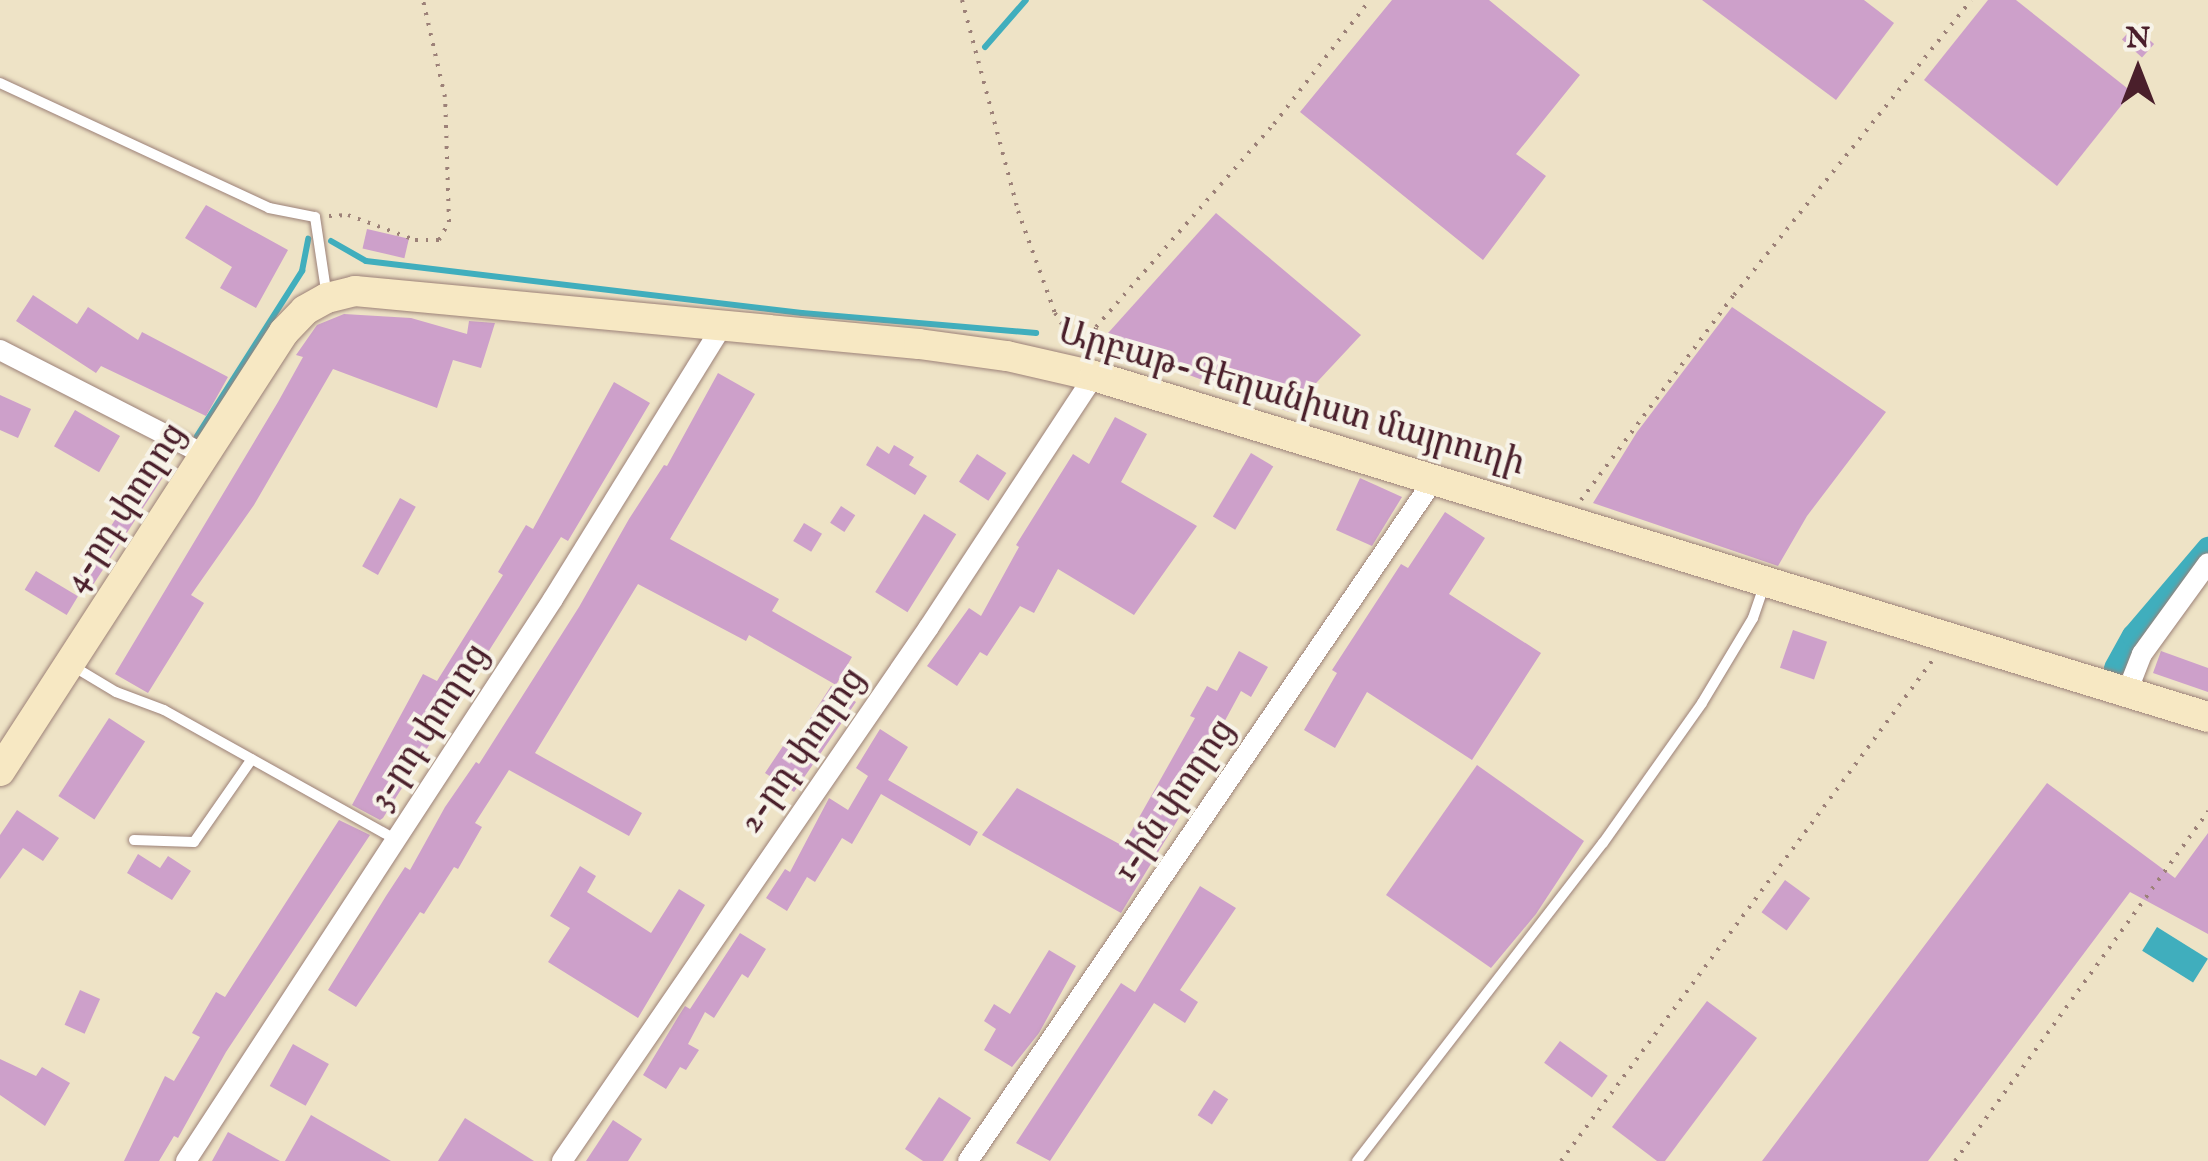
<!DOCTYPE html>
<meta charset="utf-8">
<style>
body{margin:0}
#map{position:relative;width:2208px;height:1161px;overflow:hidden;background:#eee3c6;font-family:"IM FELL English","Noto Serif Armenian",serif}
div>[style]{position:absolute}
.water>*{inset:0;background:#40aebd;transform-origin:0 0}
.stream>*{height:6px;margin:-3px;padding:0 3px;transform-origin:3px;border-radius:3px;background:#40aebd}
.canal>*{height:22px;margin:-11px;padding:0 11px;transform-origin:11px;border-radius:11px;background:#40aebd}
.building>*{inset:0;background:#cda0ca;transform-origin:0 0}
.path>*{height:4px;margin-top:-2px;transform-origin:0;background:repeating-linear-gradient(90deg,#9c8178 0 2.5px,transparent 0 10.5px)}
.roads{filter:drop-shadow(0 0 2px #9c8178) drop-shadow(0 0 2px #9c8178)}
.service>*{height:10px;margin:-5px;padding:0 5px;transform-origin:5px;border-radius:5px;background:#fff}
.minor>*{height:20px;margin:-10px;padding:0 10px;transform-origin:10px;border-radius:10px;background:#fff}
.secondary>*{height:30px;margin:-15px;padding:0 15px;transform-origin:15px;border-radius:15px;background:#f7e8c3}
span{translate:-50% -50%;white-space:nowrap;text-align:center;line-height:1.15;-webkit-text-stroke:8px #f7f3e8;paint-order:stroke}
.street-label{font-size:35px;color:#4a1f2b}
.north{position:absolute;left:2088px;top:20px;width:100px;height:100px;-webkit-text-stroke:8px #f7f3e8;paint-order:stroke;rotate:0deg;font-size:28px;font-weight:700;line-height:40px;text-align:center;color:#4a1f2b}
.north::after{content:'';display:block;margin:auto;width:35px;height:45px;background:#4a1f2b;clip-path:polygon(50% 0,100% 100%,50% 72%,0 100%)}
</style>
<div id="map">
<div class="water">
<div style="left:2157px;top:927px;width:60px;height:28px;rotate:32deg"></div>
</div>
<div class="stream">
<div style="left:985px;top:47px;width:62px;rotate:-48.9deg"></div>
<div style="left:331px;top:241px;width:40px;rotate:29.7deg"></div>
<div style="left:366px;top:261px;width:439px;rotate:6.8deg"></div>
<div style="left:802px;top:313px;width:235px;rotate:4.9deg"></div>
<div style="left:197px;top:436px;width:196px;rotate:-57.5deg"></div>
<div style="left:302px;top:271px;width:33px;rotate:-79deg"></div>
</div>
<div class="canal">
<div style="left:2115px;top:668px;width:37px;rotate:-61deg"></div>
<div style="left:2133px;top:636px;width:116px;rotate:-49.6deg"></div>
</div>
<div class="building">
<div style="clip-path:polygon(1392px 0,1489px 0,1580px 75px,1516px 154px,1546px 176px,1483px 260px,1300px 112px)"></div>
<div style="clip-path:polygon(1702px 0,1864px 0,1894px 23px,1836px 100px)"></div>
<div style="clip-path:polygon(1988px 0,2016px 0,2132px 92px,2057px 186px,1924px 80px)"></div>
<div style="left:2134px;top:26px;width:27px;height:18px;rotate:42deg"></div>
<div style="clip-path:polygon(206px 205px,288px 250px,256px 308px,220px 288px,232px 267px,185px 238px)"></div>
<div style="clip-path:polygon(1216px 213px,1361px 335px,1289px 412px,1100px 342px)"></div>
<div style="left:367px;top:229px;width:43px;height:20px;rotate:13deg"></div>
<div style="clip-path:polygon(33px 295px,77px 324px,88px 307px,138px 340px,142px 332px,228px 377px,206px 416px,101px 366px,96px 373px,16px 321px)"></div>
<div style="clip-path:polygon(1732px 307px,1886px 412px,1807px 516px,1778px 566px,1593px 503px,1637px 432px)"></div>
<div style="clip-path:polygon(344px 314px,411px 318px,467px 334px,469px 321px,495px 323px,481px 368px,453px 360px,437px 408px,333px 369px,254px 505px,191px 595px,204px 603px,148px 693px,115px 674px,278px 402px,303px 357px,296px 355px,317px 325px)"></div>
<div style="clip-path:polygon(718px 373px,755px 394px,670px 539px,779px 599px,772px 611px,852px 657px,836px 685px,749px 635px,746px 641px,638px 584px,535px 753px,642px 813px,629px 836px,509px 770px,475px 823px,482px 827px,458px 869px,454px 867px,424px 914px,420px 912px,356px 1007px,328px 990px,386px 896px,405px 867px,410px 870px,445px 807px,476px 762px,479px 764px,579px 607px,629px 519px,664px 465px,667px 466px)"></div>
<div style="clip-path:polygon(614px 382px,650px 403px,568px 541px,561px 537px,383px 818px,380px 820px,352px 805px,423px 674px,437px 681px,503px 575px,498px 572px,526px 525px,533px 529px)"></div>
<div style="clip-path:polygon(0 395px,31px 409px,18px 438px,0 430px)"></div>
<div style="left:75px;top:410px;width:52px;height:42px;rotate:30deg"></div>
<div style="clip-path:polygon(1115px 417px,1147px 434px,1121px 482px,1197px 526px,1134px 615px,1058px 569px,1034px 613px,1020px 606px,987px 656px,980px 652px,957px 686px,927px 666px,969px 608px,981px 616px,1019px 547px,1016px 545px,1073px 454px,1089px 464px)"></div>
<div style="clip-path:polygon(894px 445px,914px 457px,909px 465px,927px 476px,915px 495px,866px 465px,877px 446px,889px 454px)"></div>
<div style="left:1251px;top:453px;width:26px;height:74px;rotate:31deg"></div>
<div style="left:977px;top:454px;width:35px;height:33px;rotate:33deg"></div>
<div style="left:150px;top:466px;width:17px;height:141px;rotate:33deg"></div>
<div style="clip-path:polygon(1360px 478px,1402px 497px,1372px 546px,1336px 530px)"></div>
<div style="left:400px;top:498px;width:18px;height:78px;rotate:29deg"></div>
<div style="left:841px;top:506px;width:17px;height:20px;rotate:33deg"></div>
<div style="clip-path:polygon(1445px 512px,1485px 538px,1449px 594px,1541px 653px,1472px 760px,1367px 692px,1335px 748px,1304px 730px,1337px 673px,1332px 670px,1401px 564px,1408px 568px)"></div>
<div style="left:924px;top:514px;width:38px;height:92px;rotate:32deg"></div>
<div style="left:804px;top:523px;width:21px;height:21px;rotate:31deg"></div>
<div style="left:36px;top:571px;width:49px;height:22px;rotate:31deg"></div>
<div style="left:1793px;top:630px;width:36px;height:40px;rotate:19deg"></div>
<div style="clip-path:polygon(1239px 651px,1268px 667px,1251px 697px,1241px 691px,1208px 752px,1216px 757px,1121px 913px,982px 835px,1017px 788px,1123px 846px,1195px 718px,1190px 716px,1207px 686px,1217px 691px)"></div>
<div style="clip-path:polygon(2161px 651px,2208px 668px,2208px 692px,2153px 673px)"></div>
<div style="clip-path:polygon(831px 686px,856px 702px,794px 792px,765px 773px,783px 746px,790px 750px)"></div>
<div style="left:109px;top:718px;width:43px;height:93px;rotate:33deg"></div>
<div style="clip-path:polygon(880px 729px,908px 747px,888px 780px,978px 832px,970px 846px,881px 794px,852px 844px,842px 838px,815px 882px,807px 877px,787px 911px,766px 898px,785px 869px,790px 872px,829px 798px,848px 810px,868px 776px,856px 768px)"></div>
<div style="clip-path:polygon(1477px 765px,1584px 841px,1536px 914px,1491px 968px,1386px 895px)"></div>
<div style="clip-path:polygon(2047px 783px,2175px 878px,2208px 833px,2208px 934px,2130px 892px,1928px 1161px,1762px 1161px)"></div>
<div style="clip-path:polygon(17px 810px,59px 838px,43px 861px,23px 848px,0 879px,0 835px)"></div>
<div style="clip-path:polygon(339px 820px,370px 835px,226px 1052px,178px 1138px,174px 1136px,159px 1161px,124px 1161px,165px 1076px,174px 1081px,200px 1037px,192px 1033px,216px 992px,225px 997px)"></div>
<div style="clip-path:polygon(138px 854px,160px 868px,168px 856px,191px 871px,172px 900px,127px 873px)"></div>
<div style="clip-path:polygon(580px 866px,596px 876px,587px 892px,651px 933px,679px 889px,705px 905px,638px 1018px,548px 962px,570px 928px,550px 916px)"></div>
<div style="left:1785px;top:880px;width:31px;height:40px;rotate:36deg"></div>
<div style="clip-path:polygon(1200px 886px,1236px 908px,1180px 990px,1198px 1002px,1185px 1023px,1154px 1003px,1050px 1161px,1016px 1143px,1121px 983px,1135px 992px)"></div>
<div style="clip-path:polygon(740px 933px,766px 949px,748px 978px,742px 974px,714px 1018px,705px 1012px,688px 1044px,699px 1050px,686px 1070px,680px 1067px,666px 1089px,643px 1075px,678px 1017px,685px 1006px,690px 1009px)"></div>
<div style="clip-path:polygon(1049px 950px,1076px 966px,1039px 1033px,1012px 1067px,984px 1050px,996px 1029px,984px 1021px,994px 1004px,1010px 1014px)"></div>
<div style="left:80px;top:990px;width:22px;height:38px;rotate:24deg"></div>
<div style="clip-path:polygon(1707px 1001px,1757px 1038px,1665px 1161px,1657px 1161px,1612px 1127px)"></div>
<div style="left:1560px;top:1041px;width:59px;height:27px;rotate:36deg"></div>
<div style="left:293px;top:1044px;width:41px;height:48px;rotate:29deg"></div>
<div style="clip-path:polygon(0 1059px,36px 1076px,42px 1067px,70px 1083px,45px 1126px,0 1095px)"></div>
<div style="left:1214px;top:1090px;width:17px;height:30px;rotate:33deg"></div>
<div style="clip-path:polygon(939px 1097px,971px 1118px,943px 1161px,923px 1161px,905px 1149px)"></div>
<div style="clip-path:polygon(311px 1115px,391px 1161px,285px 1161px)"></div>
<div style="clip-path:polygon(465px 1118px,534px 1161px,438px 1161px)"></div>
<div style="clip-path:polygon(613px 1120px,642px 1139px,628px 1161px,586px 1161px)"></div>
<div style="clip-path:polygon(228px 1132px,280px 1161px,212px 1161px)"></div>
</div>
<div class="path">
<div style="left:962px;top:0;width:218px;rotate:75.1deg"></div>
<div style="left:1018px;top:211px;width:109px;rotate:70.1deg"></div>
<div style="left:1055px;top:313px;width:39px;rotate:58deg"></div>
<div style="left:329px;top:216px;width:19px;rotate:-3deg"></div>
<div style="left:348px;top:215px;width:72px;rotate:20.5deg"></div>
<div style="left:415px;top:240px;width:24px"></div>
<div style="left:439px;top:240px;width:21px;rotate:-61deg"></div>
<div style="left:449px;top:222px;width:125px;rotate:-91.8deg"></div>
<div style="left:445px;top:97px;width:99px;rotate:-102.8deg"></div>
<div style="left:1095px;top:351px;width:24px;rotate:-88deg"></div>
<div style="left:1096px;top:327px;width:270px;rotate:-48.8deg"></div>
<div style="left:1274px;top:124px;width:157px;rotate:-52.3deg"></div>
<div style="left:1581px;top:500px;width:256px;rotate:-53.3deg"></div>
<div style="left:1734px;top:295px;width:378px;rotate:-51.2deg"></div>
<div style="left:1561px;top:1161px;width:623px;rotate:-53.42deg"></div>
<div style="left:1955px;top:1161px;width:432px;rotate:-54.1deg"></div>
</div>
<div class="roads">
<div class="service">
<div style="left:0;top:83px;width:297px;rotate:24.9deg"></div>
<div style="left:269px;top:208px;width:47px;rotate:11.1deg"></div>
<div style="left:315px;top:217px;width:81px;rotate:81.5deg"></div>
<div style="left:71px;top:665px;width:52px;rotate:31deg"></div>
<div style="left:116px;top:692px;width:51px;rotate:20.6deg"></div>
<div style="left:164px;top:710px;width:265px;rotate:29.2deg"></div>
<div style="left:134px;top:840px;width:60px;rotate:1.9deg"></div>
<div style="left:194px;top:842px;width:101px;rotate:-55.1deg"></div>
<div style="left:1357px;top:1161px;width:402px;rotate:-52.3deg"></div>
<div style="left:1603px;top:843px;width:171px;rotate:-54.7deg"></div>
<div style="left:1702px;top:703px;width:99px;rotate:-59deg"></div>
<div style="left:1753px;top:618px;width:34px;rotate:-71deg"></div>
</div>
<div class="minor">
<div style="left:0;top:350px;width:230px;rotate:27.1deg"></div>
<div style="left:2127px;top:692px;width:41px;rotate:-68.5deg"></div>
<div style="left:2142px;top:654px;width:112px;rotate:-54deg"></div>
<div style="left:186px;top:1161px;width:671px;rotate:-56.85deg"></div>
<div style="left:553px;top:599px;width:322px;rotate:-58.2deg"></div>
<div style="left:562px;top:1161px;width:648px;rotate:-55.5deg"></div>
<div style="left:929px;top:627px;width:300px;rotate:-56.7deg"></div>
<div style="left:968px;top:1161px;width:827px;rotate:-55.64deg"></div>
</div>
<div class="secondary">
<div style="left:0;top:771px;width:523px;rotate:-57.1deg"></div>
<div style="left:284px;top:332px;width:30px;rotate:-46deg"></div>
<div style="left:305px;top:310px;width:25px;rotate:-29deg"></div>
<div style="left:327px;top:298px;width:29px;rotate:-14deg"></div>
<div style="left:355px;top:291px;width:566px;rotate:5.37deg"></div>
<div style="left:919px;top:344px;width:89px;rotate:7.8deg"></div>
<div style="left:1007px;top:356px;width:89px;rotate:12.9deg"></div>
<div style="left:1094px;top:376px;width:1165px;rotate:17.02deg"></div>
</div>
</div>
<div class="street-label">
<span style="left:1291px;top:399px;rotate:16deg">Արբաթ-Գեղանիստ մայրուղի</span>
<span style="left:126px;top:508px;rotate:-57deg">4-րդ փողոց</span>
<span style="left:430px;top:727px;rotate:-57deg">3-րդ փողոց</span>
<span style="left:803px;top:751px;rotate:-55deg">2-րդ փողոց</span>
<span style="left:1175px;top:801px;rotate:-56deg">1-ին փողոց</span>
</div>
<div class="north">N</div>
</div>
